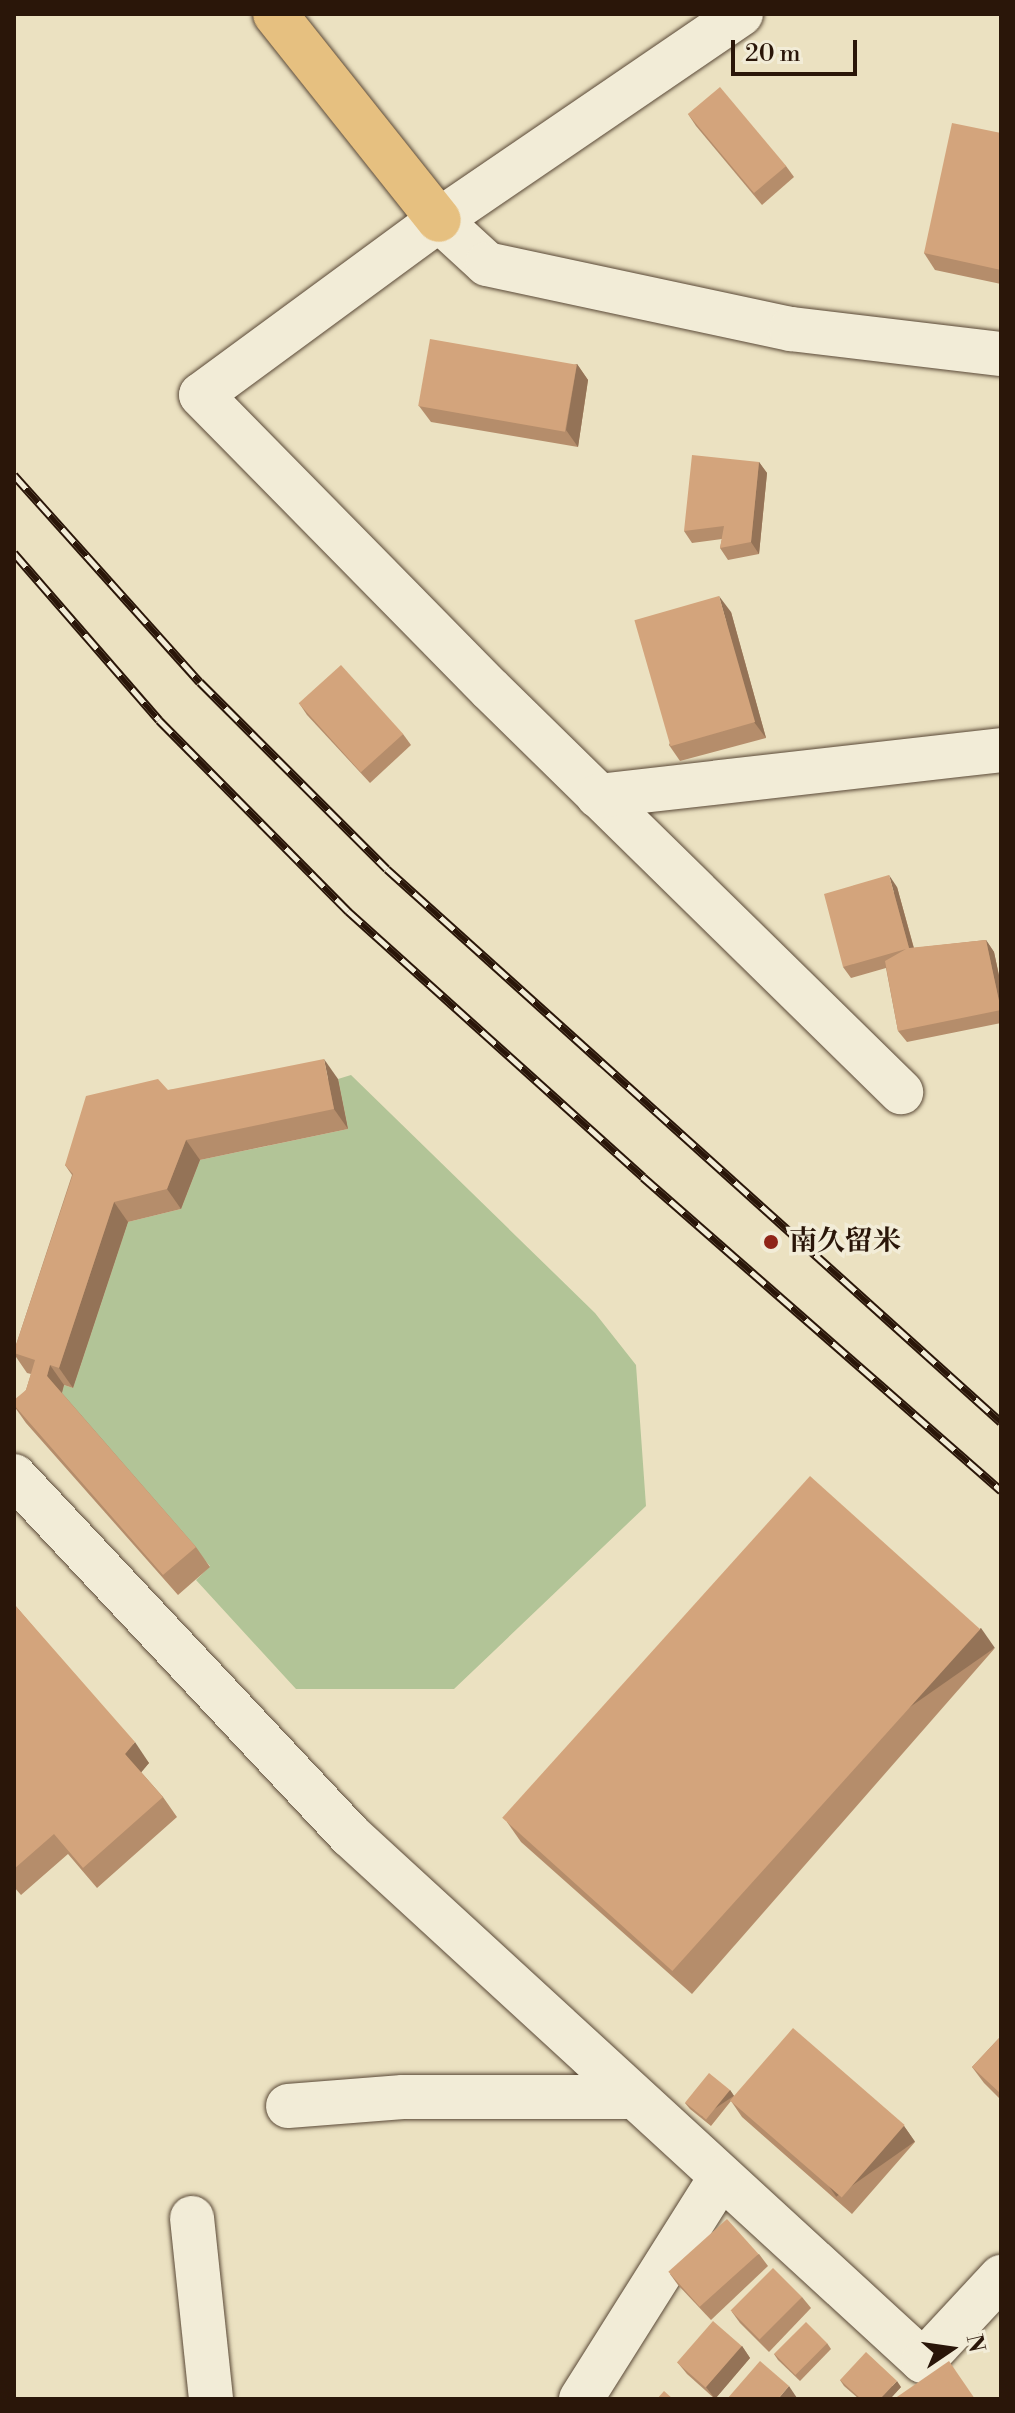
<!DOCTYPE html>
<meta charset="utf-8">
<style>
body{margin:0}
#map{position:relative;width:1015px;height:2413px;overflow:hidden;background:#ebe1c1;font-family:"Libre Bodoni","Noto Serif JP",serif}
div>[style]{position:absolute}
.green>*{inset:0;background:#b2c497}
.roads{filter:drop-shadow(0 0 2px #5a4937) drop-shadow(0 0 2px #5a4937)}
.minor>*{height:44px;margin:-22px;padding:0 22px;transform-origin:22px;border-radius:22px;background:#f2ecd7}
.major>*{height:44px;margin:-22px;padding:0 22px;transform-origin:22px;border-radius:22px;background:#e6c080}
.rail>*{height:9px;margin-top:-4.5px;transform-origin:0;background:repeating-linear-gradient(90deg,#f2ecd7 0 18px,#2a1609 0 36px);box-sizing:border-box;border-block:2px solid #2a1609}
.wall>*{inset:0;background:#b58d6b}
.shaded-wall>*{inset:0;background:#947357;transform-origin:0 0}
.building>*{inset:0;background:#d3a47c;transform-origin:0 0}
.dots>*{width:22px;height:22px;translate:-50% -50%;box-sizing:border-box;border:4px solid #f2ecd7;border-radius:50%}
span{translate:-50% -50%;white-space:nowrap;text-align:center;line-height:1.15;-webkit-text-stroke:7px #f2ecd7;paint-order:stroke}
.poi-label{font-size:28px;color:#2a1609;font-weight:700}
.left{translate:0 -50%;text-align:left}
.frame{position:absolute;inset:0;border:16px solid #2a1609;pointer-events:none}
.north{position:absolute;left:911px;top:2309px;width:80px;height:80px;-webkit-text-stroke:6px #f2ecd7;paint-order:stroke;rotate:77deg;font-size:22px;font-weight:700;line-height:32px;text-align:center;color:#2a1609}
.north::after{content:'';display:block;margin:auto;width:28px;height:36px;background:#2a1609;clip-path:polygon(50% 0,100% 100%,50% 72%,0 100%)}
.scale{position:absolute;left:731px;top:40px;width:126px;height:36px;box-sizing:border-box;border:4px solid #2a1609;border-top:0;padding-left:10px;font-size:24px;line-height:28px;white-space:nowrap;color:#2a1609;-webkit-text-stroke:6px #f2ecd7;paint-order:stroke}
</style>
<div id="map">
<div class="green">
<div style="clip-path:polygon(351px 1075px,595px 1313px,636px 1365px,646px 1506px,454px 1689px,296px 1689px,196px 1580px,210px 1566px,61px 1396px,64px 1385px,73px 1388px,128px 1222px,181px 1209px,200px 1160px,348px 1129px,338px 1079px)"></div>
</div>
<div class="roads">
<div class="minor">
<div style="left:741px;top:14px;width:366px;rotate:145.7deg"></div>
<div style="left:439px;top:220px;width:295px;rotate:143.7deg"></div>
<div style="left:201px;top:395px;width:412px;rotate:45.5deg"></div>
<div style="left:490px;top:689px;width:576px;rotate:44.44deg"></div>
<div style="left:439px;top:220px;width:65px;rotate:42.5deg"></div>
<div style="left:487px;top:264px;width:311px;rotate:12.1deg"></div>
<div style="left:791px;top:329px;width:211px;rotate:6.8deg"></div>
<div style="left:598px;top:796px;width:406px;rotate:-6.5deg"></div>
<div style="left:14px;top:1476px;width:493px;rotate:46.9deg"></div>
<div style="left:351px;top:1836px;width:776px;rotate:42.55deg"></div>
<div style="left:923px;top:2361px;width:115px;rotate:-47.1deg"></div>
<div style="left:288px;top:2106px;width:115px;rotate:-4.5deg"></div>
<div style="left:403px;top:2097px;width:230px"></div>
<div style="left:192px;top:2218px;width:182px;rotate:84deg"></div>
<div style="left:581px;top:2399px;width:261px;rotate:-57.8deg"></div>
</div>
<div class="major">
<div style="left:275px;top:14px;width:263px;rotate:51.5deg"></div>
</div>
</div>
<div class="rail">
<div style="left:14px;top:475px;width:278px;rotate:48.1deg"></div>
<div style="left:200px;top:682px;width:264px;rotate:45deg"></div>
<div style="left:387px;top:869px;width:826px;rotate:42.01deg"></div>
<div style="left:14px;top:553px;width:221px;rotate:49deg"></div>
<div style="left:159px;top:720px;width:269px;rotate:45.3deg"></div>
<div style="left:348px;top:911px;width:397px;rotate:42deg"></div>
<div style="left:643px;top:1177px;width:476px;rotate:41.2deg"></div>
</div>
<div class="wall">
<div style="clip-path:polygon(688px 114px,786px 166px,794px 177px,762px 205px,696px 126px)"></div>
<div style="clip-path:polygon(1001px 133px,1001px 284px,935px 270px,924px 253px)"></div>
<div style="clip-path:polygon(577px 364px,588px 380px,578px 447px,431px 422px,419px 406px)"></div>
<div style="clip-path:polygon(759px 462px,767px 473px,759px 554px,728px 560px,720px 548px,722px 539px,692px 543px,684px 531px)"></div>
<div style="clip-path:polygon(731px 612px,766px 738px,680px 761px,669px 745px)"></div>
<div style="clip-path:polygon(299px 703px,403px 734px,411px 745px,370px 783px,307px 715px)"></div>
<div style="clip-path:polygon(897px 887px,914px 948px,986px 940px,994px 952px,1001px 985px,1001px 1023px,907px 1042px,898px 1031px,886px 968px,851px 978px,843px 967px)"></div>
<div style="clip-path:polygon(338px 1079px,348px 1129px,200px 1160px,181px 1209px,128px 1222px,73px 1388px,64px 1385px,62px 1393px,196px 1547px,210px 1567px,178px 1595px,26px 1423px,14px 1406px,26px 1390px,31px 1374px,27px 1373px,14px 1354px,14px 1351px,72px 1175px,65px 1165px,168px 1090px)"></div>
<div style="clip-path:polygon(14px 1604px,149px 1763px,141px 1772px,163px 1797px,177px 1817px,97px 1888px,68px 1854px,21px 1895px,14px 1887px)"></div>
<div style="clip-path:polygon(995px 1648px,692px 1994px,521px 1842px,507px 1822px)"></div>
<div style="clip-path:polygon(1001px 2036px,1001px 2100px,984px 2083px,972px 2067px)"></div>
<div style="clip-path:polygon(730px 2090px,734px 2096px,904px 2126px,915px 2142px,852px 2214px,742px 2117px,731px 2101px,711px 2126px,690px 2109px,685px 2103px)"></div>
<div style="clip-path:polygon(759px 2254px,768px 2266px,711px 2320px,678px 2285px,670px 2274px)"></div>
<div style="clip-path:polygon(802px 2297px,811px 2308px,769px 2352px,740px 2323px,732px 2312px)"></div>
<div style="clip-path:polygon(827px 2343px,831px 2349px,800px 2381px,778px 2360px,774px 2354px)"></div>
<div style="clip-path:polygon(742px 2346px,750px 2358px,715px 2399px,687px 2374px,678px 2363px)"></div>
<div style="clip-path:polygon(840px 2380px,901px 2387px,890px 2399px,859px 2399px,844px 2386px)"></div>
</div>
<div class="shaded-wall">
<div style="clip-path:polygon(577px 364px,588px 380px,578px 447px,566px 430px)"></div>
<div style="clip-path:polygon(759px 462px,767px 473px,759px 554px,751px 542px)"></div>
<div style="clip-path:polygon(719px 596px,731px 612px,766px 738px,754px 722px)"></div>
<div style="clip-path:polygon(889px 875px,897px 887px,917px 960px,909px 948px)"></div>
<div style="clip-path:polygon(986px 940px,994px 952px,1001px 985px,1001px 1011px)"></div>
<div style="clip-path:polygon(324px 1059px,338px 1079px,348px 1129px,334px 1109px)"></div>
<div style="clip-path:polygon(186px 1140px,200px 1160px,181px 1209px,167px 1189px)"></div>
<div style="clip-path:polygon(114px 1202px,128px 1222px,73px 1388px,59px 1368px)"></div>
<div style="clip-path:polygon(50px 1365px,64px 1385px,61px 1396px,47px 1376px)"></div>
<div style="left:981px;top:1628px;width:24px;height:459px;rotate:55deg"></div>
<div style="clip-path:polygon(135px 1742px,149px 1763px,139px 1775px,125px 1754px)"></div>
<div style="left:730px;top:2090px;width:7px;height:38px;rotate:56deg"></div>
<div style="left:904px;top:2126px;width:19px;height:96px;rotate:55deg"></div>
<div style="clip-path:polygon(742px 2346px,750px 2358px,715px 2399px,706px 2387px)"></div>
<div style="clip-path:polygon(897px 2381px,901px 2387px,890px 2399px,880px 2399px)"></div>
<div style="clip-path:polygon(789px 2386px,797px 2398px,796px 2399px,778px 2399px)"></div>
</div>
<div class="building">
<div style="left:720px;top:87px;width:103px;height:42px;rotate:50deg"></div>
<div style="clip-path:polygon(952px 123px,1001px 133px,1001px 270px,924px 253px)"></div>
<div style="left:430px;top:339px;width:149px;height:68px;rotate:10deg"></div>
<div style="clip-path:polygon(692px 455px,759px 462px,751px 542px,720px 548px,724px 526px,684px 531px)"></div>
<div style="left:719px;top:596px;width:131px;height:88px;rotate:74deg"></div>
<div style="left:341px;top:665px;width:93px;height:57px;rotate:48deg"></div>
<div style="clip-path:polygon(889px 875px,909px 948px,986px 940px,1001px 1010px,898px 1031px,885px 961px,906px 949px,843px 967px,824px 894px)"></div>
<div style="clip-path:polygon(324px 1059px,334px 1109px,186px 1140px,167px 1189px,114px 1202px,59px 1368px,50px 1365px,47px 1376px,196px 1547px,163px 1575px,14px 1405px,14px 1400px,26px 1390px,35px 1360px,14px 1353px,14px 1351px,73px 1174px,65px 1165px,86px 1096px,158px 1079px,168px 1090px)"></div>
<div style="left:810px;top:1476px;width:229px;height:460px;rotate:42deg"></div>
<div style="clip-path:polygon(14px 1604px,135px 1742px,125px 1754px,163px 1797px,83px 1868px,54px 1834px,14px 1869px)"></div>
<div style="left:793px;top:2028px;width:148px;height:96px;rotate:41deg"></div>
<div style="clip-path:polygon(1001px 2036px,1001px 2094px,972px 2067px)"></div>
<div style="left:709px;top:2073px;width:27px;height:38px;rotate:39deg"></div>
<div style="left:727px;top:2219px;width:47px;height:79px;rotate:48deg"></div>
<div style="left:773px;top:2268px;width:41px;height:60px;rotate:45deg"></div>
<div style="left:713px;top:2321px;width:38px;height:55px;rotate:41deg"></div>
<div style="left:806px;top:2322px;width:30px;height:45px;rotate:45deg"></div>
<div style="clip-path:polygon(866px 2352px,897px 2381px,880px 2399px,861px 2399px,840px 2380px)"></div>
<div style="clip-path:polygon(760px 2361px,789px 2386px,778px 2399px,727px 2399px)"></div>
<div style="clip-path:polygon(949px 2361px,975px 2399px,894px 2399px)"></div>
<div style="clip-path:polygon(664px 2391px,673px 2399px,657px 2399px)"></div>
</div>
<div class="dots">
<div style="left:771px;top:1242px;background:#8f2418"></div>
</div>
<div class="poi-label">
<span class="left" style="left:789px;top:1242px">南久留米</span>
</div>
<div class="frame"></div>
<div class="north">N</div>
<div class="scale">20 m</div>
</div>
